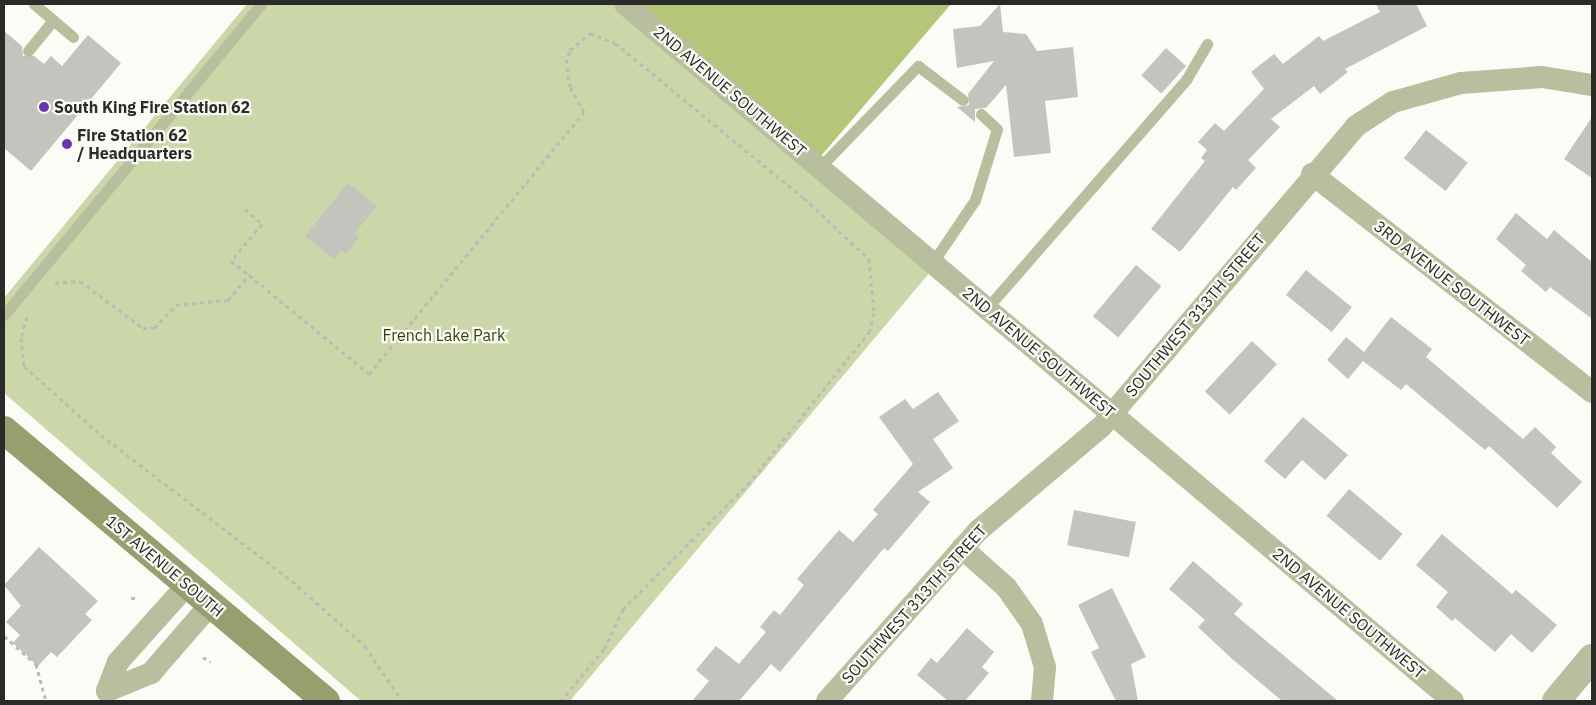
<!DOCTYPE html>
<style>
body{margin:0}
#map{position:relative;width:1596px;height:705px;overflow:hidden;background:#fafcf5;font-family:"IBM Plex Sans",sans-serif}
div>[style]{position:absolute}
.green>*{inset:0;background:#ccd7a9}
.forest>*{inset:0;background:#b5c579}
.building>*{inset:0;background:#c2c4bd;transform-origin:0 0}
.path>*{height:3px;margin-top:-1.5px;transform-origin:0;background:repeating-linear-gradient(90deg,#bbbcb7 0 4px,transparent 0 8px)}
.service>*{height:11px;margin:-5.5px;padding:0 5.5px;transform-origin:5.5px;border-radius:5.5px;background:#b7bf9e}
.minor>*{height:22px;margin:-11px;padding:0 11px;transform-origin:11px;border-radius:11px;background:#b7bf9e}
.tertiary>*{height:28px;margin:-14px;padding:0 14px;transform-origin:14px;border-radius:14px;background:#b7bf9e}
.secondary>*{height:28px;margin:-14px;padding:0 14px;transform-origin:14px;border-radius:14px;background:#96a06f}
.dots>*{width:14px;height:14px;translate:-50% -50%;box-sizing:border-box;border:2px solid #fafcf5;border-radius:50%}
span{translate:-50% -50%;white-space:nowrap;text-align:center;line-height:1.15;-webkit-text-stroke:4.5px #fafcf5;paint-order:stroke}
.street-label{font-size:16px;color:#2a2a28}
.poi-label{font-size:16px;color:#2a2a28;font-weight:700}
.left{translate:0 -50%;text-align:left}
.park-label{font-size:16px;color:#384106}
.frame{position:absolute;inset:0;border:5px solid #2a2a28;pointer-events:none}
</style>
<div id="map">
<div class="green">
<div style="clip-path:polygon(247px 4px,625px 4px,936px 265px,570px 701px,361px 701px,4px 393px,4px 298px)"></div>
</div>
<div class="forest">
<div style="clip-path:polygon(625px 4px,951px 4px,815px 163px)"></div>
</div>
<div class="building">
<div style="clip-path:polygon(1000px 4px,1003px 32px,1026px 34px,1037px 51px,1073px 47px,1078px 97px,1045px 101px,1051px 153px,1014px 157px,1006px 85px,986px 108px,975px 109px,975px 122px,957px 107px,969px 105px,968px 94px,994px 61px,957px 68px,953px 29px,980px 26px)"></div>
<div style="clip-path:polygon(1376px 4px,1416px 4px,1427px 26px,1345px 69px,1348px 72px,1320px 94px,1314px 86px,1271px 119px,1280px 127px,1248px 160px,1256px 168px,1236px 190px,1233px 187px,1180px 252px,1151px 229px,1205px 161px,1201px 158px,1207px 150px,1198px 142px,1215px 123px,1224px 131px,1264px 89px,1251px 72px,1274px 54px,1283px 64px,1319px 36px,1323px 41px,1380px 12px)"></div>
<div style="clip-path:polygon(4px 31px,22px 46px,23px 56px,34px 56px,44px 64px,51px 56px,62px 66px,88px 35px,121px 63px,31px 171px,4px 148px)"></div>
<div style="left:1166px;top:48px;width:27px;height:37px;rotate:42deg"></div>
<div style="clip-path:polygon(1592px 117px,1592px 178px,1564px 159px)"></div>
<div style="left:1426px;top:130px;width:53px;height:36px;rotate:38deg"></div>
<div style="clip-path:polygon(348px 183px,377px 206px,355px 233px,359px 237px,346px 254px,341px 250px,334px 259px,305px 236px)"></div>
<div style="clip-path:polygon(1516px 213px,1547px 239px,1554px 230px,1592px 262px,1592px 319px,1550px 287px,1546px 292px,1521px 271px,1526px 265px,1496px 239px)"></div>
<div style="left:1136px;top:265px;width:33px;height:67px;rotate:40deg"></div>
<div style="left:1306px;top:270px;width:59px;height:32px;rotate:39deg"></div>
<div style="clip-path:polygon(1391px 317px,1432px 349px,1426px 357px,1523px 439px,1535px 427px,1556px 447px,1551px 453px,1582px 482px,1557px 508px,1489px 446px,1485px 450px,1406px 384px,1401px 390px,1363px 361px,1348px 379px,1327px 360px,1346px 337px,1364px 352px)"></div>
<div style="left:1252px;top:341px;width:34px;height:69px;rotate:43deg"></div>
<div style="clip-path:polygon(938px 392px,959px 421px,933px 439px,953px 468px,918px 492px,930px 502px,888px 551px,884px 548px,780px 672px,771px 664px,739px 701px,692px 701px,709px 681px,696px 670px,716px 646px,739px 664px,766px 632px,760px 627px,774px 610px,780px 615px,804px 585px,797px 579px,839px 530px,853px 542px,878px 514px,873px 510px,913px 464px,879px 417px,905px 399px,913px 409px)"></div>
<div style="clip-path:polygon(1303px 417px,1348px 455px,1325px 480px,1302px 460px,1285px 479px,1264px 461px)"></div>
<div style="left:1349px;top:489px;width:70px;height:35px;rotate:40deg"></div>
<div style="left:1074px;top:510px;width:63px;height:36px;rotate:11deg"></div>
<div style="clip-path:polygon(1442px 534px,1512px 594px,1516px 590px,1557px 625px,1532px 653px,1511px 634px,1495px 652px,1455px 618px,1452px 621px,1436px 607px,1448px 592px,1416px 565px)"></div>
<div style="clip-path:polygon(39px 547px,98px 601px,85px 614px,92px 620px,57px 657px,51px 652px,38px 666px,13px 643px,20px 635px,6px 622px,21px 606px,4px 585px)"></div>
<div style="clip-path:polygon(1193px 561px,1243px 604px,1234px 614px,1338px 701px,1282px 701px,1230px 657px,1198px 627px,1205px 620px,1169px 589px)"></div>
<div style="clip-path:polygon(1112px 588px,1146px 657px,1131px 664px,1138px 701px,1116px 701px,1091px 652px,1099px 648px,1078px 605px)"></div>
<div style="clip-path:polygon(967px 628px,994px 652px,982px 667px,989px 673px,965px 701px,948px 701px,917px 675px,931px 658px,937px 663px)"></div>
</div>
<div class="path">
<div style="left:245px;top:209px;width:23px;rotate:41deg"></div>
<div style="left:262px;top:224px;width:48px;rotate:130deg"></div>
<div style="left:231px;top:261px;width:23px;rotate:38deg"></div>
<div style="left:55px;top:283px;width:25px;rotate:-5deg"></div>
<div style="left:80px;top:281px;width:79px;rotate:36.7deg"></div>
<div style="left:143px;top:328px;width:11px"></div>
<div style="left:154px;top:328px;width:32px;rotate:-46deg"></div>
<div style="left:176px;top:305px;width:52px;rotate:-5.5deg"></div>
<div style="left:228px;top:300px;width:33px;rotate:-50deg"></div>
<div style="left:249px;top:275px;width:156px;rotate:39.5deg"></div>
<div style="left:369px;top:374px;width:339px;rotate:-50.6deg"></div>
<div style="left:584px;top:112px;width:29px;rotate:-119deg"></div>
<div style="left:570px;top:87px;width:24px;rotate:-99deg"></div>
<div style="left:566px;top:63px;width:14px;rotate:-73deg"></div>
<div style="left:570px;top:50px;width:26px;rotate:-40deg"></div>
<div style="left:590px;top:33px;width:27px;rotate:22deg"></div>
<div style="left:615px;top:43px;width:244px;rotate:39.4deg"></div>
<div style="left:804px;top:198px;width:89px;rotate:43.2deg"></div>
<div style="left:869px;top:259px;width:54px;rotate:84.7deg"></div>
<div style="left:874px;top:313px;width:18px;rotate:103deg"></div>
<div style="left:870px;top:331px;width:193px;rotate:128.5deg"></div>
<div style="left:750px;top:482px;width:180px;rotate:135deg"></div>
<div style="left:623px;top:609px;width:44px;rotate:115.4deg"></div>
<div style="left:604px;top:649px;width:67px;rotate:129.6deg"></div>
<div style="left:27px;top:317px;width:22px;rotate:106deg"></div>
<div style="left:21px;top:338px;width:28px;rotate:84deg"></div>
<div style="left:24px;top:366px;width:103px;rotate:41.9deg"></div>
<div style="left:101px;top:435px;width:240px;rotate:37.4deg"></div>
<div style="left:292px;top:581px;width:98px;rotate:41.7deg"></div>
<div style="left:365px;top:646px;width:66px;rotate:56.1deg"></div>
<div style="left:131px;top:598px;width:6px"></div>
<div style="left:4px;top:636px;width:43px;rotate:41.2deg"></div>
<div style="left:36px;top:664px;width:38px;rotate:75deg"></div>
<div style="left:203px;top:657px;width:9px;rotate:32deg"></div>
</div>
<div class="service">
<div style="left:34px;top:4px;width:51px;rotate:40.2deg"></div>
<div style="left:28px;top:51px;width:40px;rotate:-51deg"></div>
<div style="left:820px;top:167px;width:141px;rotate:-45.9deg"></div>
<div style="left:918px;top:66px;width:56px;rotate:37.1deg"></div>
<div style="left:933px;top:262px;width:75px;rotate:-55.9deg"></div>
<div style="left:975px;top:200px;width:74px;rotate:-72.8deg"></div>
<div style="left:997px;top:129px;width:22px;rotate:-137deg"></div>
<div style="left:987px;top:308px;width:303px;rotate:-48.9deg"></div>
<div style="left:1186px;top:80px;width:42px;rotate:-59.7deg"></div>
<div style="left:4px;top:315px;width:403px;rotate:-50.4deg"></div>
</div>
<div class="minor">
<div style="left:625px;top:4px;width:1082px;rotate:40.09deg"></div>
<div style="left:1312px;top:174px;width:355px;rotate:37.9deg"></div>
<div style="left:962px;top:548px;width:59px;rotate:41.6deg"></div>
<div style="left:1006px;top:587px;width:45px;rotate:54.9deg"></div>
<div style="left:1032px;top:624px;width:45px;rotate:73.2deg"></div>
<div style="left:1045px;top:667px;width:34px;rotate:95deg"></div>
<div style="left:188px;top:584px;width:105px;rotate:131.9deg"></div>
<div style="left:118px;top:662px;width:31px;rotate:111deg"></div>
<div style="left:107px;top:691px;width:48px;rotate:-22.2deg"></div>
<div style="left:151px;top:673px;width:91px;rotate:-49deg"></div>
<div style="left:827px;top:701px;width:229px;rotate:-48.4deg"></div>
<div style="left:979px;top:530px;width:160px;rotate:-40.2deg"></div>
<div style="left:1101px;top:427px;width:394px;rotate:-49.7deg"></div>
<div style="left:1356px;top:126px;width:44px;rotate:-33deg"></div>
<div style="left:1393px;top:102px;width:71px;rotate:-15.6deg"></div>
<div style="left:1461px;top:83px;width:81px;rotate:-4.2deg"></div>
<div style="left:1542px;top:77px;width:51px;rotate:9.1deg"></div>
</div>
<div class="tertiary">
<div style="left:1556px;top:701px;width:56px;rotate:-50.1deg"></div>
</div>
<div class="secondary">
<div style="left:4px;top:430px;width:421px;rotate:40.1deg"></div>
</div>
<div class="dots">
<div style="left:44px;top:107px;background:#6836ad"></div>
<div style="left:67px;top:144px;background:#6836ad"></div>
</div>
<div class="street-label">
<span style="left:730px;top:91px;rotate:40deg">2ND AVENUE SOUTHWEST</span>
<span style="left:1452px;top:283px;rotate:38deg">3RD AVENUE SOUTHWEST</span>
<span style="left:1195px;top:315px;rotate:-50deg">SOUTHWEST 313TH STREET</span>
<span style="left:1039px;top:352px;rotate:40deg">2ND AVENUE SOUTHWEST</span>
<span style="left:165px;top:566px;rotate:40deg">1ST AVENUE SOUTH</span>
<span style="left:914px;top:604px;rotate:-48deg">SOUTHWEST 313TH STREET</span>
<span style="left:1349px;top:613px;rotate:40deg">2ND AVENUE SOUTHWEST</span>
</div>
<div class="poi-label">
<span class="left" style="left:54px;top:107px">South King Fire Station 62</span>
<span class="left" style="left:77px;top:144px">Fire Station 62<br>/ Headquarters</span>
</div>
<div class="park-label">
<span style="left:444px;top:335px">French Lake Park</span>
</div>
<div class="frame"></div>
</div>
